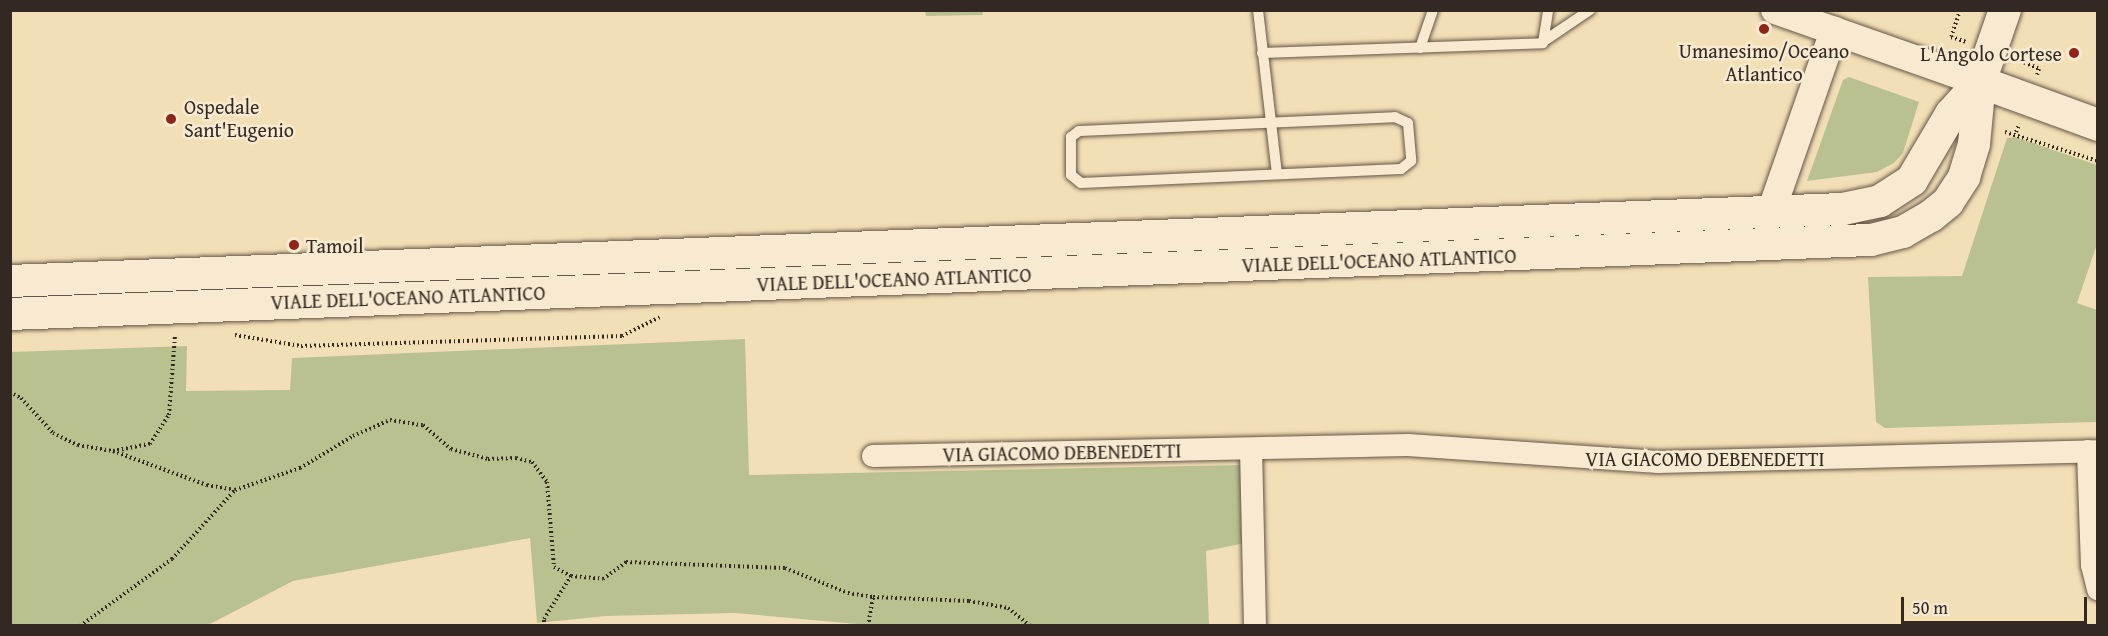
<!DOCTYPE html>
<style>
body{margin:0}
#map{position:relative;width:2108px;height:636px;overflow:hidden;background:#f3dfb6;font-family:"Gentium Book Plus",serif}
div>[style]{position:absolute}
.green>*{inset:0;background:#b9c28f}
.path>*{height:4px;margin-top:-2px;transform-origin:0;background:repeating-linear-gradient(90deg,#342922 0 1.5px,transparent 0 4.5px)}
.roads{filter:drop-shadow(0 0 2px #645647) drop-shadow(0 0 2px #645647)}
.service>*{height:10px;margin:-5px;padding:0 5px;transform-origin:5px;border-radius:5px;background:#f7ead0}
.minor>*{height:22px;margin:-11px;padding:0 11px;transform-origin:11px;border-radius:11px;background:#f7ead0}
.tertiary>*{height:28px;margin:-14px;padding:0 14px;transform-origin:14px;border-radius:14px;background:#f7ead0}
.secondary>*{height:32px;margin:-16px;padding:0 16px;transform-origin:16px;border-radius:16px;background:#f7ead0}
.dots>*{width:16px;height:16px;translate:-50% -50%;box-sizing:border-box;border:3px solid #f7ead0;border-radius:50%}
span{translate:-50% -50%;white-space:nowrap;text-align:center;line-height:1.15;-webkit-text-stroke:5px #f7ead0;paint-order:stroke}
.poi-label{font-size:20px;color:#342922}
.right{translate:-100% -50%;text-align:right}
.left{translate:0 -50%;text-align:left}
.street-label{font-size:20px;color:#342922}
.frame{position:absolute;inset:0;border:12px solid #342922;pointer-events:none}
.scale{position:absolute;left:1901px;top:597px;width:186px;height:27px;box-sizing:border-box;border:3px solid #342922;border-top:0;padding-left:8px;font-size:18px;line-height:21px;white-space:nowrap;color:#342922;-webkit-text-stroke:4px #f7ead0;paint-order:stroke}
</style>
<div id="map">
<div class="green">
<div style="clip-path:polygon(925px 11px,982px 11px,983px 15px,926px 16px)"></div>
<div style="clip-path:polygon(1849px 77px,1919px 102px,1903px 153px,1894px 163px,1877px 172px,1807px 181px,1843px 80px)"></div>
<div style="clip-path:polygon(2015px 137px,2097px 165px,2097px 244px,2077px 303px,2097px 310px,2097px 422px,1885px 428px,1876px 422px,1868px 277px,1962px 276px,2007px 138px)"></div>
<div style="clip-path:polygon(745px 339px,749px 475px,1241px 465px,1245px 543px,1206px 551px,1209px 624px,879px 626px,735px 613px,606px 616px,537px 623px,530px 538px,293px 581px,208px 625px,11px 625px,10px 352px,187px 346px,186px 391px,290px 390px,292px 358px)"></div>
</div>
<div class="path">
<div style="left:1960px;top:10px;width:28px;rotate:108deg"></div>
<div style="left:1951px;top:37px;width:16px;rotate:18deg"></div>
<div style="left:2016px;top:59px;width:25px;rotate:23deg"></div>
<div style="left:2039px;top:69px;width:6px;rotate:108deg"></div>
<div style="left:2005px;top:132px;width:97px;rotate:17.3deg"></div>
<div style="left:2016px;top:132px;width:9px;rotate:-69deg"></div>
<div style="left:235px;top:335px;width:67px;rotate:9.5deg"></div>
<div style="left:301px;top:346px;width:321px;rotate:-1.8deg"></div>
<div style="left:622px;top:336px;width:42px;rotate:-26.6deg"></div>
<div style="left:10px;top:392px;width:13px;rotate:29deg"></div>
<div style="left:21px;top:398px;width:47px;rotate:47.6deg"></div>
<div style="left:53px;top:433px;width:28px;rotate:26deg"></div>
<div style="left:78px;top:445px;width:36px;rotate:10deg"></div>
<div style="left:113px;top:451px;width:100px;rotate:19.9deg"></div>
<div style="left:207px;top:485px;width:28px;rotate:10deg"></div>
<div style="left:235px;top:490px;width:69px;rotate:-18.7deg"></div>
<div style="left:300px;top:468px;width:62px;rotate:-31.1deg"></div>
<div style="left:353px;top:436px;width:40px;rotate:-23.4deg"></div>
<div style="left:390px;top:420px;width:33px;rotate:9deg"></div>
<div style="left:423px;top:425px;width:37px;rotate:41deg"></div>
<div style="left:451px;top:449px;width:38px;rotate:15deg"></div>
<div style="left:488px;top:459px;width:28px;rotate:-2deg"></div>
<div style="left:516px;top:458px;width:16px;rotate:14deg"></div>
<div style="left:532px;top:462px;width:25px;rotate:53deg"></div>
<div style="left:547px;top:482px;width:85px;rotate:85.3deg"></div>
<div style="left:554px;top:567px;width:19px;rotate:28deg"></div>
<div style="left:571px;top:576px;width:32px;rotate:5deg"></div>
<div style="left:603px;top:579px;width:29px;rotate:-36deg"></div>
<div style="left:626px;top:562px;width:159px;rotate:2.2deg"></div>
<div style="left:785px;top:568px;width:68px;rotate:21.6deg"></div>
<div style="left:848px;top:593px;width:25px;rotate:9deg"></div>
<div style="left:873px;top:597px;width:96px;rotate:2.4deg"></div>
<div style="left:969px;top:601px;width:40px;rotate:10deg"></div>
<div style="left:1008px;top:608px;width:28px;rotate:39deg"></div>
<div style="left:113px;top:451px;width:38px;rotate:-11deg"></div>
<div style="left:150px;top:444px;width:35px;rotate:-57deg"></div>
<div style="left:169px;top:415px;width:80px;rotate:-85.7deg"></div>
<div style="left:80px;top:626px;width:114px;rotate:-36.1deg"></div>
<div style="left:172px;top:559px;width:93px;rotate:-47.6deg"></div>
<div style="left:544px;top:626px;width:7px;rotate:-90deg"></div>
<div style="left:544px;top:619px;width:51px;rotate:-57.9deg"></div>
<div style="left:868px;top:626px;width:29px;rotate:-80deg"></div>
</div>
<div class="roads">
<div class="service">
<div style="left:1258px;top:10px;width:165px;rotate:83.4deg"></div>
<div style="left:1547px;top:39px;width:52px;rotate:-34deg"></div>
<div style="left:1420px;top:48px;width:40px;rotate:-71.1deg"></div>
<div style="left:1262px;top:53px;width:281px;rotate:-2deg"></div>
<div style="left:1543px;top:43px;width:33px;rotate:-81deg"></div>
<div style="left:1395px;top:117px;width:14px;rotate:25deg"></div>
<div style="left:1408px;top:123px;width:38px;rotate:85deg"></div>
<div style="left:1411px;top:161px;width:13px;rotate:141deg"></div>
<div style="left:1401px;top:169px;width:320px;rotate:177.5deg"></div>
<div style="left:1081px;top:183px;width:13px;rotate:-141deg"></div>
<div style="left:1071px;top:175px;width:38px;rotate:-90deg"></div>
<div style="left:1071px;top:137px;width:10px;rotate:-37deg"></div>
<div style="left:1079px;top:131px;width:316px;rotate:-2.5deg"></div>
</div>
<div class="minor">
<div style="left:1251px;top:449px;width:177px;rotate:88.7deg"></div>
<div style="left:2088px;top:451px;width:114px;rotate:88deg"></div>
<div style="left:2092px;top:565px;width:25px;rotate:76deg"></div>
<div style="left:873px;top:456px;width:535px;rotate:-1.18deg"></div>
<div style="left:1408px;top:445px;width:251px;rotate:3.9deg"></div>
<div style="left:1658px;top:462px;width:440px;rotate:-1.4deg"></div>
</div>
<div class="tertiary">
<div style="left:1775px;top:10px;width:217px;rotate:19.4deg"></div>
<div style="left:1771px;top:212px;width:192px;rotate:-70.8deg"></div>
</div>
<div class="secondary">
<div style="left:1980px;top:82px;width:126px;rotate:20deg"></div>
<div style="left:10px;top:281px;width:1834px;rotate:-2.25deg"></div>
<div style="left:1843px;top:209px;width:38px;rotate:-12deg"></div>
<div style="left:1880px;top:201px;width:38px;rotate:-33deg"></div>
<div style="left:1912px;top:180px;width:77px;rotate:-59.4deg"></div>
<div style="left:1951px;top:114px;width:43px;rotate:-47.8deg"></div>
<div style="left:10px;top:314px;width:1862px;rotate:-2.28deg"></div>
<div style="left:1871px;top:240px;width:33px;rotate:-14deg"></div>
<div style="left:1903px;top:232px;width:32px;rotate:-30deg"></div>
<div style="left:1931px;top:216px;width:22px;rotate:-39deg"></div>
<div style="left:1948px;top:202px;width:30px;rotate:-57deg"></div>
<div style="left:1964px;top:177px;width:34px;rotate:-73deg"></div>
<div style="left:1974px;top:144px;width:62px;rotate:-84.5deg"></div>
<div style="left:1980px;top:82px;width:76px;rotate:-70.9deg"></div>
</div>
</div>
<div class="dots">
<div style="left:1764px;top:29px;background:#8f2418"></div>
<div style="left:2074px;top:53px;background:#8f2418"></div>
<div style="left:171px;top:119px;background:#8f2418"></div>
<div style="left:294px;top:245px;background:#8f2418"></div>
</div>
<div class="poi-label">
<span style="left:1764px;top:62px">Umanesimo/Oceano<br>Atlantico</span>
<span class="right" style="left:2062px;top:53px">L'Angolo Cortese</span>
<span class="left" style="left:184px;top:118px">Ospedale<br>Sant'Eugenio</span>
<span class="left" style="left:306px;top:245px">Tamoil</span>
</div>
<div class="street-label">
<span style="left:1379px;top:260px;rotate:-2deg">VIALE DELL'OCEANO ATLANTICO</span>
<span style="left:894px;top:279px;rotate:-2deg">VIALE DELL'OCEANO ATLANTICO</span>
<span style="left:408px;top:297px;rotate:-2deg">VIALE DELL'OCEANO ATLANTICO</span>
<span style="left:1062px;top:452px;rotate:-1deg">VIA GIACOMO DEBENEDETTI</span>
<span style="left:1705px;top:458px">VIA GIACOMO DEBENEDETTI</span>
</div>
<div class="frame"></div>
<div class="scale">50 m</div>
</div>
